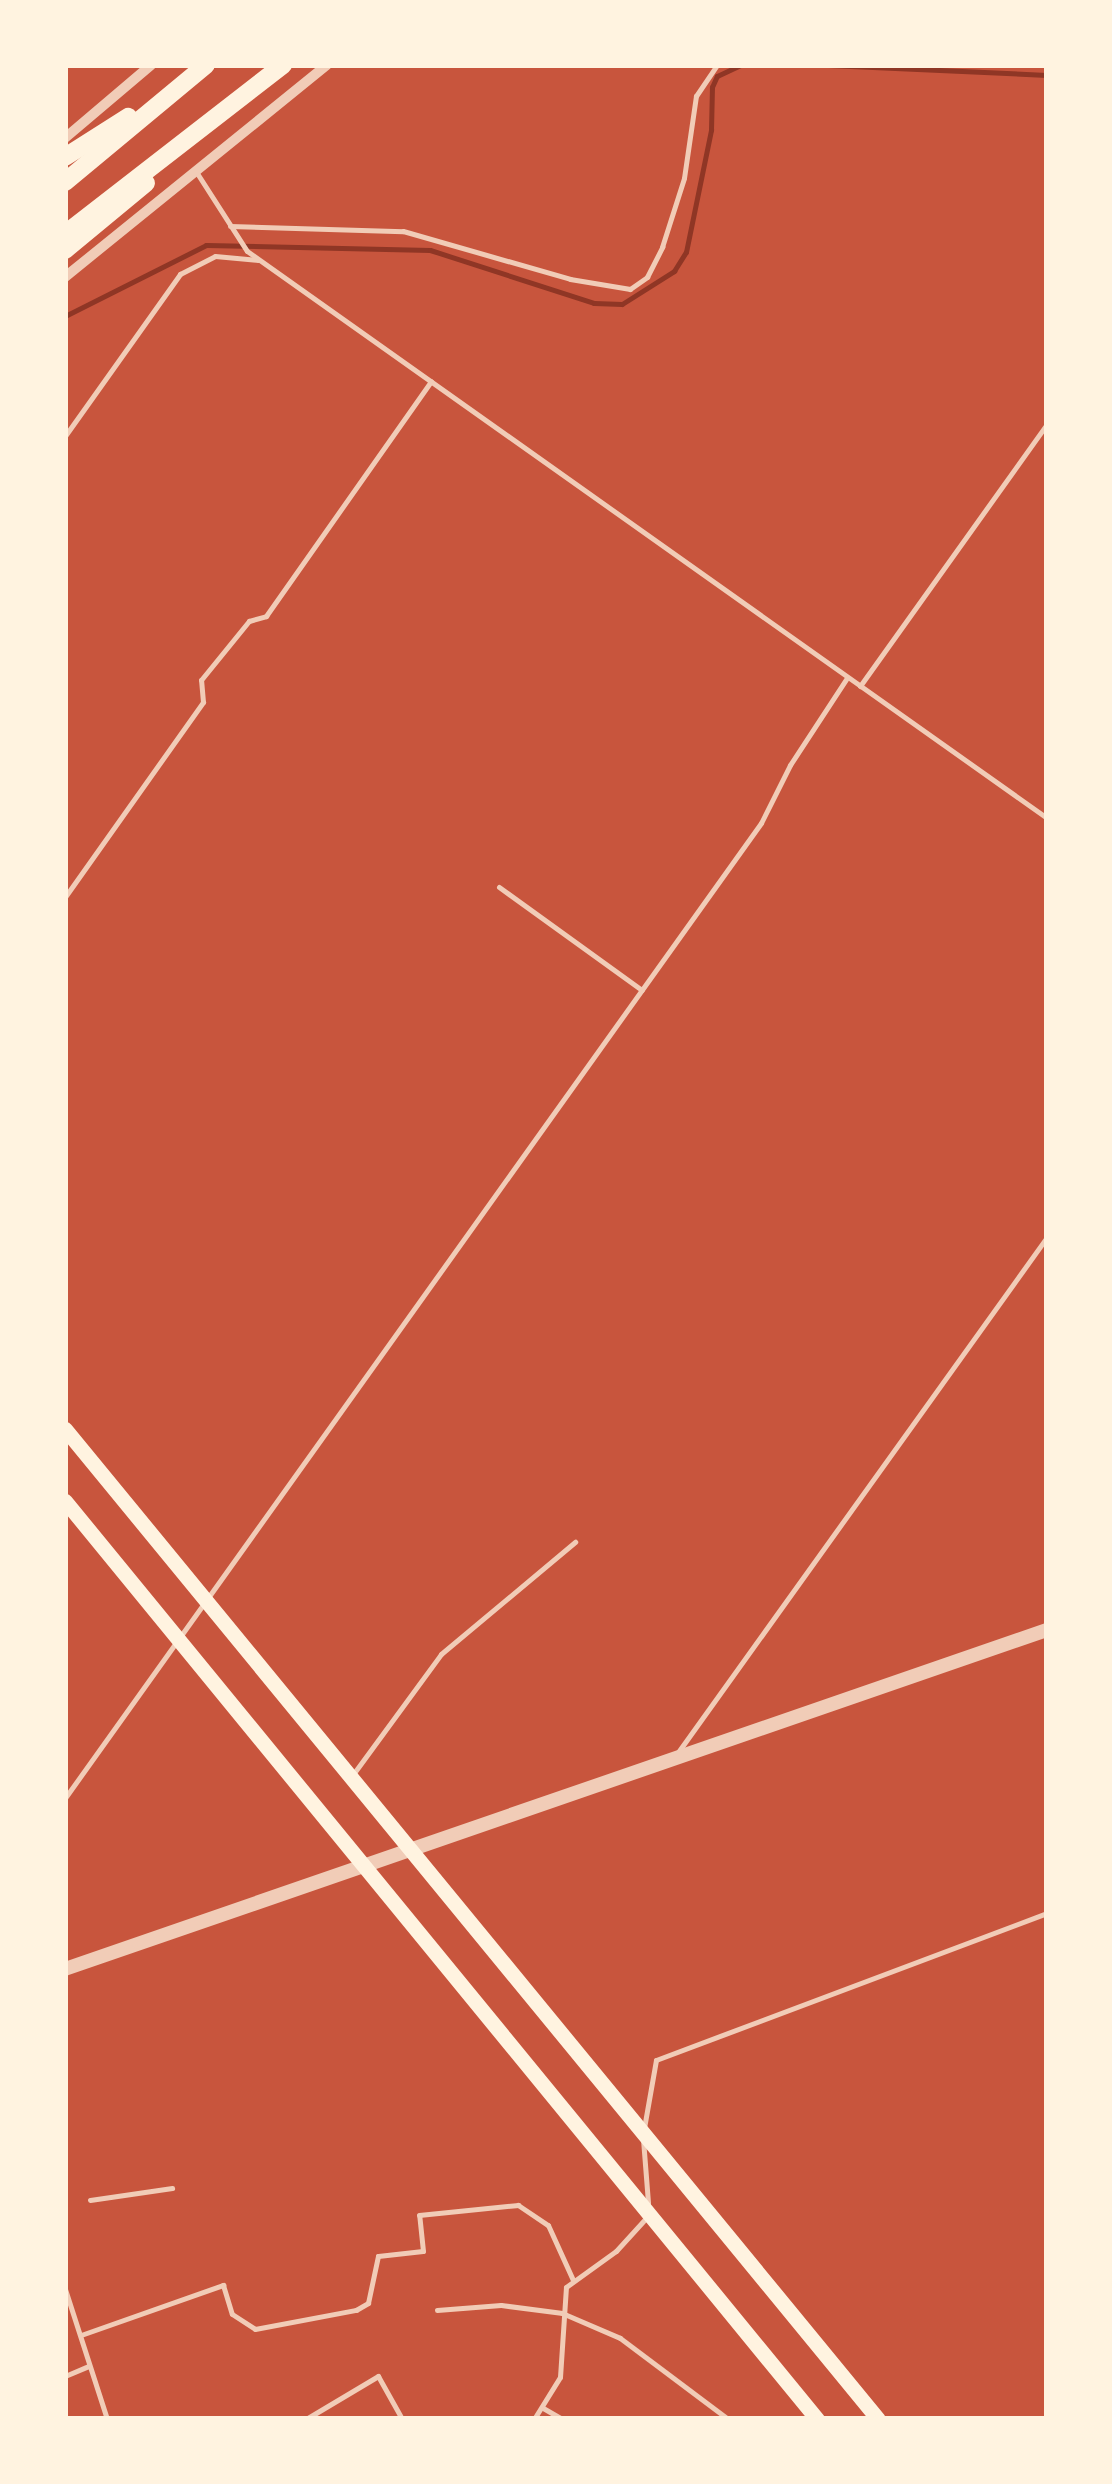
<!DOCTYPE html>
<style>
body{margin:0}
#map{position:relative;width:1112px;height:2484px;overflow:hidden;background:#c8553d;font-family:"Exo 2",sans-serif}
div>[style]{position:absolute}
.stream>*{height:5px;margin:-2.5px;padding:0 2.5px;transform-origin:2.5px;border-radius:2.5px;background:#8f3625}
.service>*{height:5px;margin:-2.5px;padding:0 2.5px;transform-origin:2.5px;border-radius:2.5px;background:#f1ccb7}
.minor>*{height:10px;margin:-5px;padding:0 5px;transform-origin:5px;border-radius:5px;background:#f1ccb7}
.tertiary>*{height:14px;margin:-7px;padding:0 7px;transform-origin:7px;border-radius:7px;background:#f1ccb7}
.secondary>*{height:15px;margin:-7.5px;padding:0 7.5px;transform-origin:7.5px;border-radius:7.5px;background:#fff3e0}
.primary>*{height:18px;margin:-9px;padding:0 9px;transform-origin:9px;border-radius:9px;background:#fff3e0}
span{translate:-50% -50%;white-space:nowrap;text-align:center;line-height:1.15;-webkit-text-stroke:10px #fff3e0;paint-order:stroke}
.frame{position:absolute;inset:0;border:68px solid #fff3e0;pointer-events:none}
</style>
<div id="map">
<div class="stream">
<div style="left:828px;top:65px;width:219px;rotate:2.6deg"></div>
<div style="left:65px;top:316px;width:158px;rotate:-26.7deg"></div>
<div style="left:206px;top:245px;width:224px;rotate:1.3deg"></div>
<div style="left:430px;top:250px;width:172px;rotate:17.9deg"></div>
<div style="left:594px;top:303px;width:28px;rotate:2deg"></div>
<div style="left:622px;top:304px;width:62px;rotate:-32.4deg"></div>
<div style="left:674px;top:271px;width:22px;rotate:-58deg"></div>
<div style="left:686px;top:252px;width:125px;rotate:-78.4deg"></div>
<div style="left:711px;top:130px;width:43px;rotate:-88.7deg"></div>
<div style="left:712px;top:87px;width:12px;rotate:-66deg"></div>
<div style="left:717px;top:76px;width:26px;rotate:-25deg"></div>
</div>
<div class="service">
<div style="left:195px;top:170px;width:96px;rotate:57.3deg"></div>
<div style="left:247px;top:251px;width:981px;rotate:35.33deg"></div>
<div style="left:230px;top:226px;width:173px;rotate:1.7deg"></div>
<div style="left:403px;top:231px;width:174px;rotate:16deg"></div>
<div style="left:570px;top:279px;width:61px;rotate:9.5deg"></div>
<div style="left:630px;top:289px;width:21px;rotate:-35deg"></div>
<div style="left:647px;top:277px;width:34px;rotate:-63deg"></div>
<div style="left:662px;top:247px;width:72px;rotate:-72.3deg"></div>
<div style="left:684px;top:178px;width:83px;rotate:-81.7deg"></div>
<div style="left:696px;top:96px;width:37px;rotate:-56deg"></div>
<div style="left:65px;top:436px;width:199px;rotate:-54.6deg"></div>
<div style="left:180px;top:274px;width:39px;rotate:-27deg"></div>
<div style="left:215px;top:256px;width:43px;rotate:5.3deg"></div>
<div style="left:860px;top:686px;width:322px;rotate:-54.5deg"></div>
<div style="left:499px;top:887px;width:176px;rotate:35.8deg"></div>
<div style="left:65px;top:897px;width:239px;rotate:-54.7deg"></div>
<div style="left:203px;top:702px;width:22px;rotate:-95deg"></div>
<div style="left:201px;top:680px;width:76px;rotate:-50.9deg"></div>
<div style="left:249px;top:621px;width:18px;rotate:-16deg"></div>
<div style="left:266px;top:616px;width:287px;rotate:-54.9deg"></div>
<div style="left:676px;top:1755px;width:637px;rotate:-54.39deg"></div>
<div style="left:354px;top:1773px;width:147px;rotate:-53.8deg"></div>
<div style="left:441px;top:1654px;width:175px;rotate:-39.9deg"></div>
<div style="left:65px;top:1798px;width:1198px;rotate:-54.48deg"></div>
<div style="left:761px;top:823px;width:65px;rotate:-63.4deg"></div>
<div style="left:790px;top:765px;width:104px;rotate:-56.8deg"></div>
<div style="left:644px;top:2128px;width:69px;rotate:-80deg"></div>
<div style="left:656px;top:2060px;width:418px;rotate:-20.6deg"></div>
<div style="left:643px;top:2139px;width:64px;rotate:85.5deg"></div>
<div style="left:90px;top:2200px;width:83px;rotate:-8.3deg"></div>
<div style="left:65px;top:2289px;width:137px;rotate:72.1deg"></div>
<div style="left:437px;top:2310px;width:64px;rotate:-4.5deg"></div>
<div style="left:501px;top:2305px;width:62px;rotate:7.5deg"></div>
<div style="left:562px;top:2313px;width:63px;rotate:23.3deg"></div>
<div style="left:620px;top:2338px;width:135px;rotate:36.9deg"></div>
<div style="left:81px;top:2335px;width:151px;rotate:-19.4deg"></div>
<div style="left:223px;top:2285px;width:30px;rotate:73deg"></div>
<div style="left:232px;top:2314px;width:27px;rotate:33deg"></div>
<div style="left:255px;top:2329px;width:103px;rotate:-10.7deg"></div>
<div style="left:356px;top:2310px;width:14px;rotate:-30deg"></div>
<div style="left:368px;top:2303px;width:48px;rotate:-78deg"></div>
<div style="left:378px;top:2256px;width:45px;rotate:-6.3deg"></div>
<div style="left:423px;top:2251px;width:36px;rotate:-96deg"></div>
<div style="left:419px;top:2215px;width:100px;rotate:-5.8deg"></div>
<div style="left:518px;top:2205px;width:36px;rotate:34deg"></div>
<div style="left:548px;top:2225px;width:60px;rotate:65.6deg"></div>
<div style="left:65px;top:2376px;width:26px;rotate:-23deg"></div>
<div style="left:543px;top:2408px;width:22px;rotate:30deg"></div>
<div style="left:306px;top:2419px;width:84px;rotate:-30.8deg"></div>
<div style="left:378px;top:2376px;width:49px;rotate:60.8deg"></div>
<div style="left:534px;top:2419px;width:49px;rotate:-58.2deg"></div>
<div style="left:560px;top:2377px;width:90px;rotate:-86.2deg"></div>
<div style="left:566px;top:2287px;width:62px;rotate:-35.8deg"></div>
<div style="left:616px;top:2251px;width:45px;rotate:-47.7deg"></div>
</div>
<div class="minor">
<div style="left:65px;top:138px;width:113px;rotate:-40.3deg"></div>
<div style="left:65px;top:277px;width:337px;rotate:-39deg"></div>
</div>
<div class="tertiary">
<div style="left:65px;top:1969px;width:1039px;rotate:-19.05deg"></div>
</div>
<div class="secondary">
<div style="left:65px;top:1429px;width:1281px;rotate:50.61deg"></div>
<div style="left:65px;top:1501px;width:1187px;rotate:50.68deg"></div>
</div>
<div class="primary">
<div style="left:65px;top:157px;width:75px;rotate:-32.4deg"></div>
<div style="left:65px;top:182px;width:183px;rotate:-39.7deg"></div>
<div style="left:65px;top:234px;width:276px;rotate:-37.8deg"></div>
<div style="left:65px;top:250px;width:105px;rotate:-39.6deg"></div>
</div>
<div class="frame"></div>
</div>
